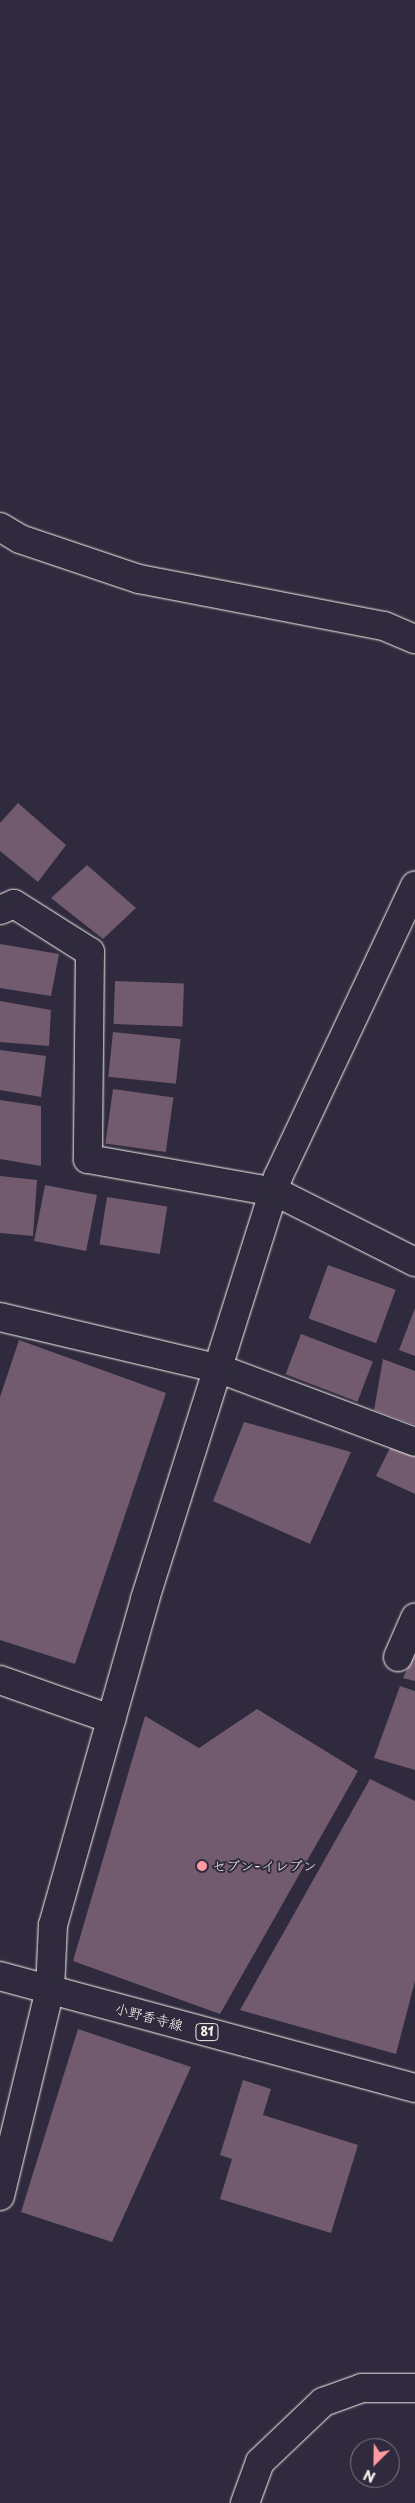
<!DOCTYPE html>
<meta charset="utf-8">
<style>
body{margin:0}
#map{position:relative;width:415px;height:2503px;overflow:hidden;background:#2f2a3d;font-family:"Playpen Sans","Klee One",sans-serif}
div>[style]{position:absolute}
.building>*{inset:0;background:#725b6e;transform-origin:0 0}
.roads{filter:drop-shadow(0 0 1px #f4f1e8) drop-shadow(0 0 1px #f4f1e8)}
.street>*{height:28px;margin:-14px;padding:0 14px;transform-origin:14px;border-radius:14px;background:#2f2a3d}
.secondary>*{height:28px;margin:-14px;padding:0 14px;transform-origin:14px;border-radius:14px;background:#2f2a3d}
.primary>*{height:28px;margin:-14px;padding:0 14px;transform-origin:14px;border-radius:14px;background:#2f2a3d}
.dots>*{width:14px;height:14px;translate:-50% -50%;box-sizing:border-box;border:2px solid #2f2a3d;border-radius:50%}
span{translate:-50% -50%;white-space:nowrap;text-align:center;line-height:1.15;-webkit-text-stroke:4px #2f2a3d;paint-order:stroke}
.shield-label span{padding:1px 4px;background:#2f2a3d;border:1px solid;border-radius:4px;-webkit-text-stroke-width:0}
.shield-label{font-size:12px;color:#f4f1e8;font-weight:700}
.poi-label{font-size:14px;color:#f4f1e8}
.left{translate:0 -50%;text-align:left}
.street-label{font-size:14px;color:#f4f1e8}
.north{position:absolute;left:350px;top:2438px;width:50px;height:50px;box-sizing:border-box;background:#2f2a3d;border:1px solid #7e7a81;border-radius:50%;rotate:203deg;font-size:14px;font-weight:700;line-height:20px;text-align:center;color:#f4f1e8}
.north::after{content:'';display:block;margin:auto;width:18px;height:22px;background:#ff9aa2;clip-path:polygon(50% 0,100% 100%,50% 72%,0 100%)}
</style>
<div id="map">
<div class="building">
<div style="clip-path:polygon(18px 803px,66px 845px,38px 882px,0 851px,0 823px)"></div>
<div style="clip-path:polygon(87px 865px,136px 908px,103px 939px,51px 898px)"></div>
<div style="clip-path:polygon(0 944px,59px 954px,51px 996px,0 988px)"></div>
<div style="left:115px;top:981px;width:69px;height:43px;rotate:2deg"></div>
<div style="clip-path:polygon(0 1001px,51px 1010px,49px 1046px,0 1042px)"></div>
<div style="left:113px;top:1032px;width:68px;height:45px;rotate:6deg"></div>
<div style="clip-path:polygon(0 1050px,46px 1056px,41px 1097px,0 1090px)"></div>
<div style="left:113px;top:1089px;width:61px;height:55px;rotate:8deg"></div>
<div style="clip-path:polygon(0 1100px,41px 1106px,41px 1166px,0 1159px)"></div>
<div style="clip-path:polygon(0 1176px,37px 1180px,33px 1236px,0 1233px)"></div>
<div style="left:45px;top:1185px;width:53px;height:57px;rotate:11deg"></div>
<div style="left:107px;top:1197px;width:61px;height:48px;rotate:9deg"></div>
<div style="left:328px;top:1265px;width:72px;height:57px;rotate:20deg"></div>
<div style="clip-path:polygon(415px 1308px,415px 1356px,399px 1350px)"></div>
<div style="left:301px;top:1334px;width:77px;height:43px;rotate:21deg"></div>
<div style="clip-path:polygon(19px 1340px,166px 1393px,75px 1664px,0 1640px,0 1397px)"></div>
<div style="clip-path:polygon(383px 1359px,415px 1371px,415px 1425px,374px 1410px)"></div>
<div style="clip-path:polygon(244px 1422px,351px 1452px,310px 1544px,213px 1501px)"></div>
<div style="clip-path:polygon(390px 1448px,415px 1456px,415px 1494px,376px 1476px)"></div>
<div style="clip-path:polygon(415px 1652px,415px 1681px,403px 1678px)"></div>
<div style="clip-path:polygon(400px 1686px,415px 1691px,415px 1770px,374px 1758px)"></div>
<div style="clip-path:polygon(257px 1709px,358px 1771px,220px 2014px,73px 1961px,145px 1716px,199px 1748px)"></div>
<div style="clip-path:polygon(370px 1779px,415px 1801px,415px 1981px,396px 2054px,240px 2010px)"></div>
<div style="clip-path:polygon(78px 2029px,191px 2067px,112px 2242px,21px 2212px)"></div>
<div style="clip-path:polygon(243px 2080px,271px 2089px,263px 2115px,358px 2145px,331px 2233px,220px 2199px,232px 2159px,220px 2155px)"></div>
</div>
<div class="roads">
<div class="street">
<div style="left:0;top:527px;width:23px;rotate:31deg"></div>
<div style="left:20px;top:539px;width:126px;rotate:18.6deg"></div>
<div style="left:139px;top:579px;width:249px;rotate:10.9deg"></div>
<div style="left:384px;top:626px;width:34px;rotate:23deg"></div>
<div style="left:0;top:910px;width:15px;rotate:-23deg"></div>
<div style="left:14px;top:904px;width:90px;rotate:32.3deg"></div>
<div style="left:90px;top:952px;width:207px;rotate:90.6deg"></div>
<div style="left:88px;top:1159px;width:191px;rotate:10deg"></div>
<div style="left:276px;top:1192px;width:156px;rotate:26.7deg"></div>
<div style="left:0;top:1317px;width:226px;rotate:13.3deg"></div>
<div style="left:220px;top:1369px;width:208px;rotate:20.5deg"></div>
<div style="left:398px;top:1657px;width:43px;rotate:-66.4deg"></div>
<div style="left:0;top:1680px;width:118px;rotate:19.4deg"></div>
<div style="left:50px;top:1990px;width:65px;rotate:-87.4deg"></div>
<div style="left:53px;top:1925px;width:339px;rotate:-74.2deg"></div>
<div style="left:145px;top:1599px;width:442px;rotate:-72.5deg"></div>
<div style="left:278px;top:1177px;width:322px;rotate:-64.8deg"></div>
<div style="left:245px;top:2503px;width:44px;rotate:-69.9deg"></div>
<div style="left:260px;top:2462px;width:87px;rotate:-43.6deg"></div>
<div style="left:323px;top:2402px;width:41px;rotate:-19.7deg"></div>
<div style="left:362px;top:2388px;width:53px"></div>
</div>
<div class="secondary">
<div style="left:0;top:2196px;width:212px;rotate:-76.4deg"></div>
</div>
<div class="primary">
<div style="left:0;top:1976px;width:430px;rotate:15.1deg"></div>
</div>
</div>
<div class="dots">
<div style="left:202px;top:1866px;background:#ff9aa2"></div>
</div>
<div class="shield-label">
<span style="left:207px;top:2032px">81</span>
</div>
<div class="poi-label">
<span class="left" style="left:212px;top:1866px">セブン-イレブン</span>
</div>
<div class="street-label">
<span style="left:149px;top:2017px;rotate:15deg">小野香寺線</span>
</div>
<div class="north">N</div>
</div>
